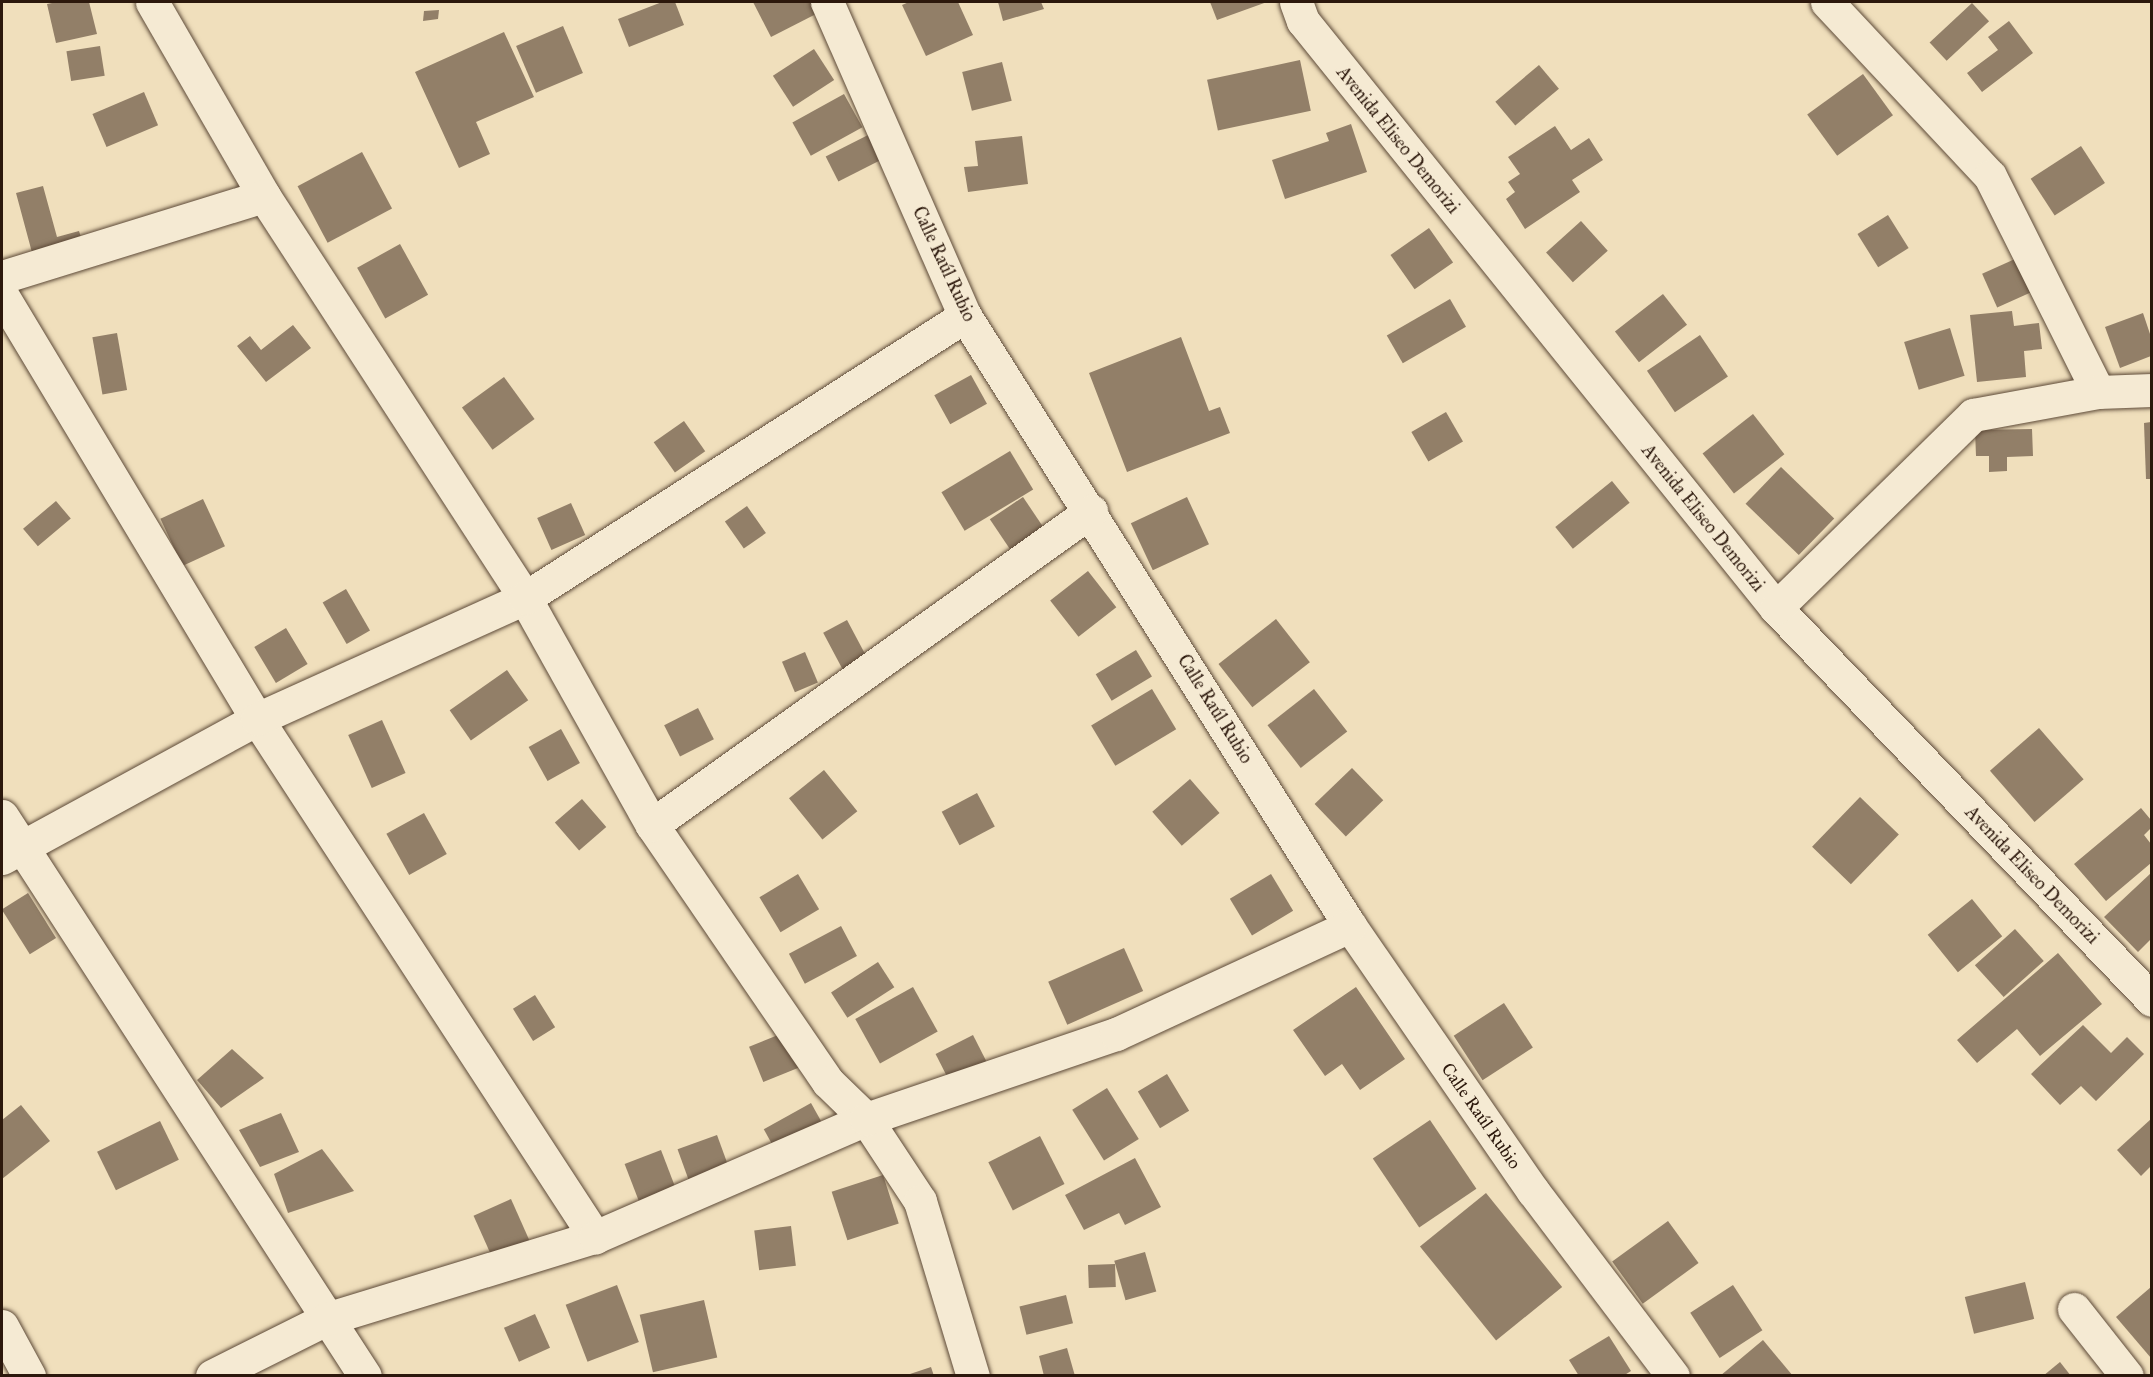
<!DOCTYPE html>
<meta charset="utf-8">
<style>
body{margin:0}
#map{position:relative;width:2153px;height:1377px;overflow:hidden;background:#f0dfbc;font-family:"IM FELL Great Primer",serif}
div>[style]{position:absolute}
.building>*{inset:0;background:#927f68;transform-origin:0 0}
.roads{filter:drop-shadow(0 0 2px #5d4a38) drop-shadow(0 0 2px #5d4a38)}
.minor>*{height:33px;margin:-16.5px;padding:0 16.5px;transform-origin:16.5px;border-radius:16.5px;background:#f5ead3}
span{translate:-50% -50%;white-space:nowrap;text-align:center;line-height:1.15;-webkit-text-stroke:4.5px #f5ead3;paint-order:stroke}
.street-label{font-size:18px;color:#2c180c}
.frame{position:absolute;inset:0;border:3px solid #2c180c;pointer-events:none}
</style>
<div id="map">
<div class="building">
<div style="clip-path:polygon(57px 2px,89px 2px,97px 34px,56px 43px,47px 4px)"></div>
<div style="clip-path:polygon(662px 2px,675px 2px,684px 25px,629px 47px,618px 19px)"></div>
<div style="clip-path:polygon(753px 2px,812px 2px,818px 13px,771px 37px)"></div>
<div style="clip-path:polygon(909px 2px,958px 2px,973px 35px,926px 56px,902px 5px)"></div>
<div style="clip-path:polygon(998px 2px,1041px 2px,1044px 9px,1003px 21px)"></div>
<div style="clip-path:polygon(1210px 2px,1267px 2px,1217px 20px)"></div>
<div style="left:1972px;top:3px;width:25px;height:58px;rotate:47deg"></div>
<div style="clip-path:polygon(439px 10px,438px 19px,423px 21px,424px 11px)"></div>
<div style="clip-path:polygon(2009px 21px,2033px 53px,1982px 92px,1967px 73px,1998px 50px,1988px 37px)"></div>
<div style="left:563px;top:26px;width:51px;height:51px;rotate:67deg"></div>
<div style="clip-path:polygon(504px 32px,534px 97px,476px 122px,490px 154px,459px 168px,415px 72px)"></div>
<div style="left:100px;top:46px;width:30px;height:34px;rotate:81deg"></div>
<div style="left:814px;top:49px;width:37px;height:49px;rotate:57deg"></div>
<div style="left:1300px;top:60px;width:52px;height:95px;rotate:78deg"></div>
<div style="left:1002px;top:62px;width:40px;height:41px;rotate:76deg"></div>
<div style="left:1539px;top:65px;width:31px;height:57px;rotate:50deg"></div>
<div style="left:1863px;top:74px;width:51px;height:69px;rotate:54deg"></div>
<div style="left:144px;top:92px;width:36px;height:56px;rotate:67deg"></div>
<div style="left:844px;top:94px;width:38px;height:59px;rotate:61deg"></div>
<div style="clip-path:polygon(1351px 124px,1367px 172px,1285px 199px,1272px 160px,1329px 141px,1326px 133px)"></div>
<div style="clip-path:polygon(1555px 126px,1571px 150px,1589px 138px,1603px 160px,1572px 180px,1580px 192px,1525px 229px,1506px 199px,1515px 192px,1508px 182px,1520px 174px,1508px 157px)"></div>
<div style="left:872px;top:133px;width:28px;height:52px;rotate:63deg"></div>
<div style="clip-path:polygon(1022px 136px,1028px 184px,968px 192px,964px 167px,978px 166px,975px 141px)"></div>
<div style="left:2081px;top:146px;width:44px;height:60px;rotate:57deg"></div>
<div style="left:362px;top:152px;width:64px;height:73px;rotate:62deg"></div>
<div style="clip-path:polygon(43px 186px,57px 237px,79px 231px,84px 247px,34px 260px,16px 193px)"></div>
<div style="left:1888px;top:215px;width:39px;height:36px;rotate:58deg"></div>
<div style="left:1581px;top:221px;width:40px;height:47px;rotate:48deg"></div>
<div style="left:1429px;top:228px;width:42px;height:47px;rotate:55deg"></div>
<div style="left:400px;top:244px;width:58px;height:49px;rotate:61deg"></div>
<div style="left:2015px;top:259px;width:37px;height:36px;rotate:66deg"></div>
<div style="left:1663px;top:294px;width:39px;height:61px;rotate:52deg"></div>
<div style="left:1450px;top:299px;width:32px;height:73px;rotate:60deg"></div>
<div style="clip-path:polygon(2012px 311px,2014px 326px,2039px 323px,2042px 349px,2024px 351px,2026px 377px,1977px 382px,1970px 315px)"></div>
<div style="clip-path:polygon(2143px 313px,2151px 337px,2151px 356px,2120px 368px,2105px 327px)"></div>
<div style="clip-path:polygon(293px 325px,311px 348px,266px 382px,237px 346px,250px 336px,261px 350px)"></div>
<div style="left:1950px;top:328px;width:50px;height:48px;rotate:73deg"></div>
<div style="left:117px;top:333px;width:58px;height:25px;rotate:80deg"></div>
<div style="left:1700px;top:335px;width:50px;height:64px;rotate:56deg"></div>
<div style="clip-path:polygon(1181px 337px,1209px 411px,1220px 407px,1230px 433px,1127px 472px,1089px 373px)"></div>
<div style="left:971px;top:375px;width:33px;height:42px;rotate:61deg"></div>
<div style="left:504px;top:377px;width:52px;height:52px;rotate:54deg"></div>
<div style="left:1446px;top:412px;width:34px;height:40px;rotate:60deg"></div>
<div style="left:1753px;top:414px;width:51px;height:64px;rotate:52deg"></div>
<div style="left:684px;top:421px;width:37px;height:37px;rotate:55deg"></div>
<div style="clip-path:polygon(2151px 422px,2151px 479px,2146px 479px,2144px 423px)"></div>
<div style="clip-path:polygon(2032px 429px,2033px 456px,2007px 457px,2007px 471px,1989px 472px,1989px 456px,1976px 456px,1975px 430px)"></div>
<div style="left:1010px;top:451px;width:45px;height:80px;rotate:59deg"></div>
<div style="left:1781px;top:467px;width:74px;height:51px;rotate:44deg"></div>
<div style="left:1612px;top:481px;width:28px;height:73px;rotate:51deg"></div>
<div style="left:1023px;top:497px;width:37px;height:40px;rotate:56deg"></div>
<div style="left:1187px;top:497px;width:52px;height:62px;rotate:65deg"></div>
<div style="left:203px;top:499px;width:52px;height:47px;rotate:65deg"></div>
<div style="left:56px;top:501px;width:23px;height:43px;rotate:50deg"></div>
<div style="left:571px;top:503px;width:35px;height:37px;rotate:66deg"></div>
<div style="left:747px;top:506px;width:33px;height:27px;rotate:55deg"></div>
<div style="left:1088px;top:571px;width:46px;height:48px;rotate:52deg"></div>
<div style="left:346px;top:589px;width:48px;height:27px;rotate:60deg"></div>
<div style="left:1276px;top:619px;width:55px;height:73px;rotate:52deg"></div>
<div style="left:847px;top:620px;width:49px;height:27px;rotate:62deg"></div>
<div style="left:286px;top:628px;width:42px;height:37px;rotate:59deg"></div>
<div style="left:1136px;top:650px;width:31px;height:47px;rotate:59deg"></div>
<div style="left:805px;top:652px;width:33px;height:25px;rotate:67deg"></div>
<div style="left:507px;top:670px;width:37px;height:70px;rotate:55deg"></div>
<div style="left:1152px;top:689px;width:47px;height:71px;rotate:59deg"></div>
<div style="left:1314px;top:689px;width:54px;height:59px;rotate:52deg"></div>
<div style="left:698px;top:708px;width:35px;height:38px;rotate:63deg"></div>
<div style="left:382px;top:720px;width:58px;height:37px;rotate:66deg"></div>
<div style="left:2039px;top:728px;width:68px;height:65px;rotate:49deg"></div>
<div style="left:561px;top:729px;width:39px;height:37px;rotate:61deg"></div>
<div style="left:1352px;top:768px;width:45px;height:52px;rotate:46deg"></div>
<div style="left:824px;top:770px;width:53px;height:45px;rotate:51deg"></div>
<div style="left:1190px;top:779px;width:45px;height:50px;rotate:49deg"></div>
<div style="left:977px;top:793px;width:38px;height:40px;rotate:62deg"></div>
<div style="left:1860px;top:797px;width:54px;height:69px;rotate:44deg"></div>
<div style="left:582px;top:799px;width:37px;height:36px;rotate:49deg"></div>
<div style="clip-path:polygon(2141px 808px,2151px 820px,2151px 828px,2144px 835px,2151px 844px,2151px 863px,2106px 901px,2074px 864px)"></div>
<div style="left:424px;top:813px;width:47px;height:43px;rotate:61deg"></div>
<div style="clip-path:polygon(2151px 873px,2151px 939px,2138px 952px,2104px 917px)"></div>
<div style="left:798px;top:874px;width:41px;height:45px;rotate:59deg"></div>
<div style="left:1271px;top:874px;width:43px;height:48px;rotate:59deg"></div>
<div style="left:28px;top:893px;width:53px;height:31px;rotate:58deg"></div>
<div style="left:1972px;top:899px;width:48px;height:57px;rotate:51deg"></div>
<div style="left:841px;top:926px;width:34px;height:59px;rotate:62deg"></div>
<div style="left:2015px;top:929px;width:43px;height:54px;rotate:48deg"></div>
<div style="left:1124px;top:948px;width:47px;height:83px;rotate:66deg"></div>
<div style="clip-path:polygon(2058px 953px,2102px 1004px,2040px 1056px,2017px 1029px,1977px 1063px,1957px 1040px)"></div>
<div style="left:878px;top:962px;width:30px;height:56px;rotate:57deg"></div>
<div style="left:913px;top:987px;width:51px;height:66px;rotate:61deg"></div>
<div style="clip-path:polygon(1356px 987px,1405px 1059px,1360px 1090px,1342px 1064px,1325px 1076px,1293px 1030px)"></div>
<div style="left:535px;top:995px;width:38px;height:26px;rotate:58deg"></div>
<div style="left:1504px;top:1003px;width:53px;height:60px;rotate:57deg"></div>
<div style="clip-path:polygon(2083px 1025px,2111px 1053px,2127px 1037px,2144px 1054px,2096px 1101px,2081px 1086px,2060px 1105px,2031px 1074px)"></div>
<div style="left:788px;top:1031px;width:38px;height:42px;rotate:68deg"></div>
<div style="left:973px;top:1035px;width:35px;height:42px;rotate:63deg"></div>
<div style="clip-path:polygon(232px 1049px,264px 1078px,221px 1108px,197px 1080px)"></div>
<div style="left:1167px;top:1074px;width:43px;height:34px;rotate:59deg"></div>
<div style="left:1107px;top:1088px;width:60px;height:41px;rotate:58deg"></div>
<div style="left:811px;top:1103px;width:29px;height:54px;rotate:61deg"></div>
<div style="clip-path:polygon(21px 1105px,50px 1141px,2px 1179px,2px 1120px)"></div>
<div style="clip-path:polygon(281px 1113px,299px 1152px,260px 1167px,239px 1130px)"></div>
<div style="clip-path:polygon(2151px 1119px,2151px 1166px,2141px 1176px,2117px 1150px)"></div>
<div style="left:1430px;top:1120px;width:83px;height:69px;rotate:56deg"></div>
<div style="left:160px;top:1121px;width:43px;height:70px;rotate:64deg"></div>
<div style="left:717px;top:1135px;width:44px;height:42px;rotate:70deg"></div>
<div style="left:1040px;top:1136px;width:54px;height:58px;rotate:63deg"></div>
<div style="clip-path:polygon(322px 1149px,354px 1191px,288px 1213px,274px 1174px)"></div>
<div style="left:661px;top:1150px;width:43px;height:39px;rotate:69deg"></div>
<div style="clip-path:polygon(1135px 1158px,1161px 1207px,1125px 1225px,1119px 1213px,1084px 1230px,1065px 1195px)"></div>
<div style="left:883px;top:1175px;width:51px;height:54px;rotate:72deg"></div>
<div style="left:1486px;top:1193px;width:121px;height:85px;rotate:51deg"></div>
<div style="left:511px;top:1199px;width:47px;height:41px;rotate:66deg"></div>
<div style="left:1668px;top:1221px;width:52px;height:69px;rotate:54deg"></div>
<div style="left:791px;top:1226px;width:40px;height:37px;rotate:83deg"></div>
<div style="left:1145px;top:1252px;width:41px;height:32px;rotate:74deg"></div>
<div style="left:1115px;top:1264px;width:23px;height:27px;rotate:88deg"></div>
<div style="left:2025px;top:1282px;width:38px;height:62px;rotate:76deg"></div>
<div style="left:617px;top:1285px;width:61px;height:55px;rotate:69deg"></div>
<div style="left:1733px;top:1285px;width:54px;height:51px;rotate:57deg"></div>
<div style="clip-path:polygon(2151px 1287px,2151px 1358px,2116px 1317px)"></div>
<div style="left:1066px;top:1295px;width:29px;height:48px;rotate:76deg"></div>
<div style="left:704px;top:1300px;width:59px;height:66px;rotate:77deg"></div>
<div style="left:535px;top:1314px;width:37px;height:34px;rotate:66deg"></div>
<div style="clip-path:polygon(1609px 1336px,1631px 1371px,1623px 1376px,1579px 1376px,1569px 1360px)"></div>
<div style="clip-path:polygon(1763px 1340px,1793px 1376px,1720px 1376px)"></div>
<div style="clip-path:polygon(1067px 1348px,1075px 1376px,1044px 1376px,1039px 1356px)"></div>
<div style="clip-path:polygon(2060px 1362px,2071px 1376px,2043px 1376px)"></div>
<div style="clip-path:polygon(931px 1367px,934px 1376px,907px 1376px,907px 1375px)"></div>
</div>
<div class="roads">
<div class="minor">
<div style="left:152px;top:2px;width:224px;rotate:60deg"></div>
<div style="left:264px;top:196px;width:479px;rotate:57deg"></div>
<div style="left:525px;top:598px;width:260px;rotate:60.8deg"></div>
<div style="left:652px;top:825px;width:311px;rotate:55.6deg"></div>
<div style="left:828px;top:1082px;width:53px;rotate:44.2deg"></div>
<div style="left:866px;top:1119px;width:98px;rotate:56.6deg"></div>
<div style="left:920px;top:1201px;width:183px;rotate:73.2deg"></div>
<div style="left:827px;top:2px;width:343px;rotate:66.3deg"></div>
<div style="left:965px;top:316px;width:721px;rotate:57.74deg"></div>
<div style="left:1350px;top:926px;width:322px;rotate:55.4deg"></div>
<div style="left:1533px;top:1191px;width:232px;rotate:52.9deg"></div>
<div style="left:1296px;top:2px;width:20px;rotate:70deg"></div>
<div style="left:1303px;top:21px;width:754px;rotate:51.14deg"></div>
<div style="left:1776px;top:608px;width:543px;rotate:46.19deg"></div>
<div style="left:1827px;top:2px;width:238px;rotate:46.9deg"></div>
<div style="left:1990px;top:176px;width:241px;rotate:63.4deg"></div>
<div style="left:2px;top:277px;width:274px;rotate:-17.2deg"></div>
<div style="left:2px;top:295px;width:495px;rotate:59deg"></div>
<div style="left:257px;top:719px;width:619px;rotate:56.88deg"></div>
<div style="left:1776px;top:608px;width:276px;rotate:-44.4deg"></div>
<div style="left:1973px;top:415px;width:127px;rotate:-10.4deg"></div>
<div style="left:2098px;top:392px;width:54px;rotate:-2.1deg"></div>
<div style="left:2px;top:816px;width:667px;rotate:57.05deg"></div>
<div style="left:652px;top:825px;width:540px;rotate:-35.57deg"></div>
<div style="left:2px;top:858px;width:290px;rotate:-28.6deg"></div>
<div style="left:257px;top:719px;width:294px;rotate:-24.3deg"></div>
<div style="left:525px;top:598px;width:523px;rotate:-32.66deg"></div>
<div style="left:2074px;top:1309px;width:85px;rotate:51.7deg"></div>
<div style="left:2px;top:1326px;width:57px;rotate:61.6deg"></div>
<div style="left:212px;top:1376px;width:127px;rotate:-26.6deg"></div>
<div style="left:326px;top:1319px;width:281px;rotate:-17deg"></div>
<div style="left:595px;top:1237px;width:296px;rotate:-23.5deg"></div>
<div style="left:866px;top:1119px;width:264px;rotate:-18.8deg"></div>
<div style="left:1116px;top:1034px;width:258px;rotate:-24.8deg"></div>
</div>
</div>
<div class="street-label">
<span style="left:1398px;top:140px;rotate:51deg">Avenida Eliseo Demorizi</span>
<span style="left:944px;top:264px;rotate:65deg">Calle Raúl Rubio</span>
<span style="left:1703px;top:518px;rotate:51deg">Avenida Eliseo Demorizi</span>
<span style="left:1215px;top:709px;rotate:58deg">Calle Raúl Rubio</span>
<span style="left:2032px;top:875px;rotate:46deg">Avenida Eliseo Demorizi</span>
<span style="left:1481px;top:1116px;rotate:55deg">Calle Raúl Rubio</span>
</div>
<div class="frame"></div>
</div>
